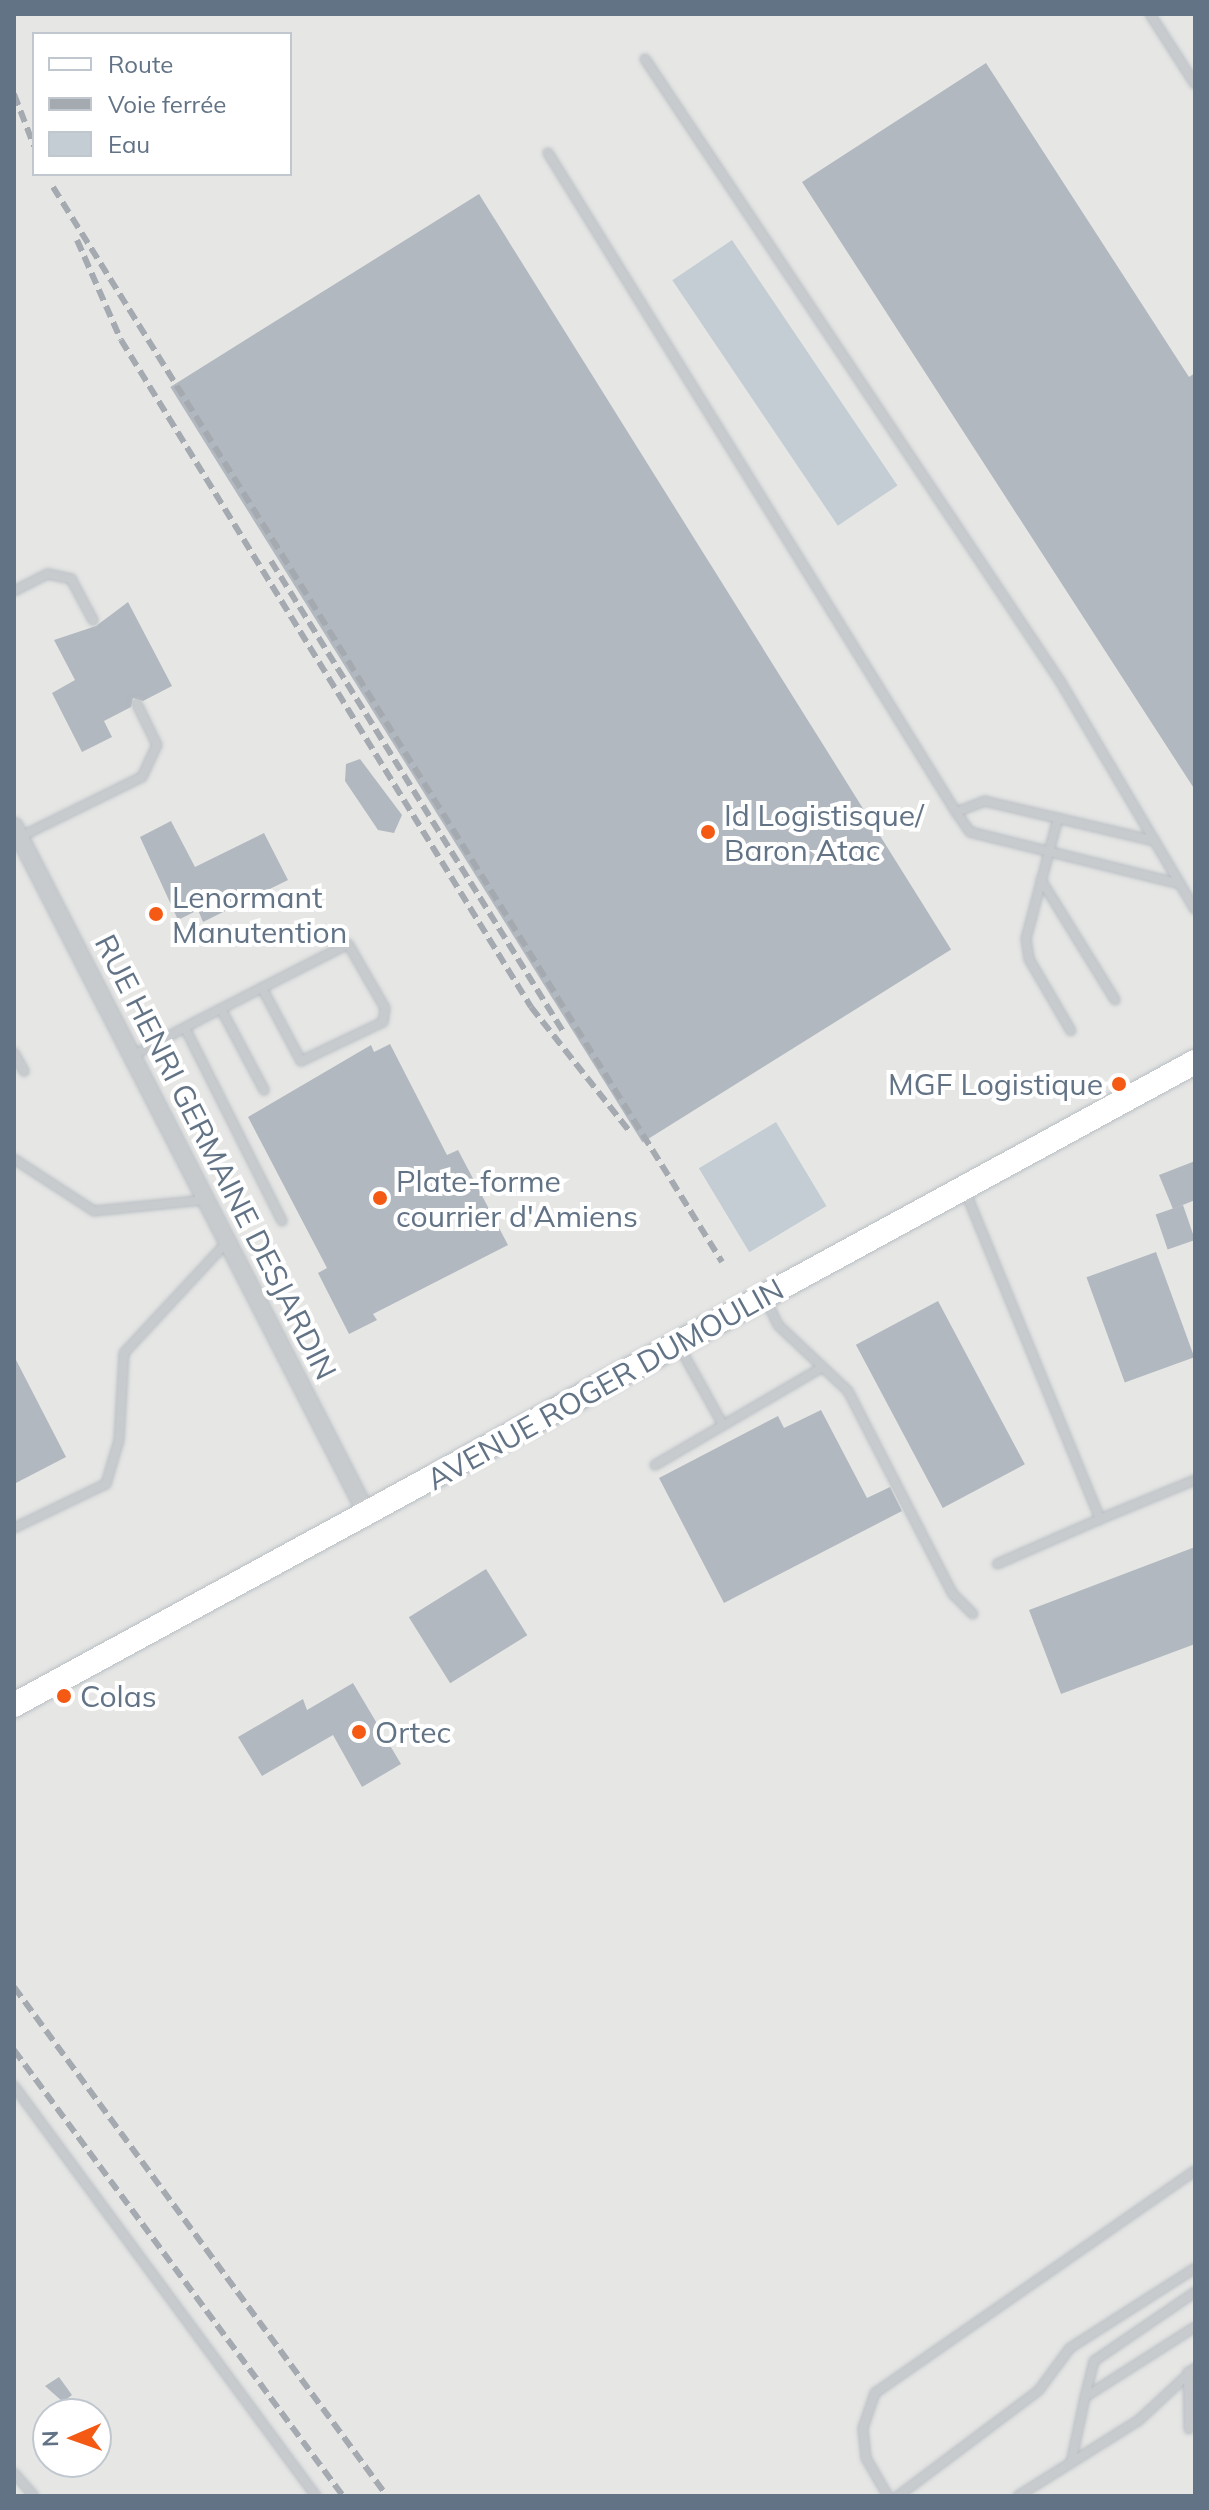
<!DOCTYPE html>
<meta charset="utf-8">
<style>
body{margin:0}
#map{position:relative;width:1209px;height:2510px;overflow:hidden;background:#f5f6f1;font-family:Mulish,sans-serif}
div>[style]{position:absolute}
.built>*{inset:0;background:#e6e7e5}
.water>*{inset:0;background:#c4cdd3;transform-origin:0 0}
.building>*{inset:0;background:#b2b8bf;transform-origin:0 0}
.roads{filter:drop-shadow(0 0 2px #b9bec3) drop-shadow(0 0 2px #b9bec3)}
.service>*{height:8px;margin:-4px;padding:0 4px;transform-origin:4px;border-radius:4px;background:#c8cbce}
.minor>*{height:16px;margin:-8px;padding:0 8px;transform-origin:8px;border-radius:8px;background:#c8cbce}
.secondary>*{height:24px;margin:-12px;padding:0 12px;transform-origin:12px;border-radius:12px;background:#fff}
.rail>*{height:6px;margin-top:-3px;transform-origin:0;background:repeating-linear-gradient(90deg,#a5aab1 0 12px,transparent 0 18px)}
.dots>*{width:22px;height:22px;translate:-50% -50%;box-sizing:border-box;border:4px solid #fff;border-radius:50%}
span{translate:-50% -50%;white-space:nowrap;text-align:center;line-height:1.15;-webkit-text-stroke:8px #fff;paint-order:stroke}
.poi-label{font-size:30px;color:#627386}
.left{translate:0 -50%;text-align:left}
.right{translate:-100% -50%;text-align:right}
.street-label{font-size:30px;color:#627386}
.frame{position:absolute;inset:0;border:16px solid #627386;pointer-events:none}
.legend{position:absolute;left:32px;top:32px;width:260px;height:144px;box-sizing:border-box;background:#fff;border:2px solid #c0c7cf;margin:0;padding:10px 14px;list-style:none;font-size:24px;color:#627386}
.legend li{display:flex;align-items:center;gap:16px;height:40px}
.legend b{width:40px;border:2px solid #c0c7cf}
.north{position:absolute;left:32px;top:2398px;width:80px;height:80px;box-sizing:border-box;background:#fff;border:2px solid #c0c7cf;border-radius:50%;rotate:268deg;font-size:22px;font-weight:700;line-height:32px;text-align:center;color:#627386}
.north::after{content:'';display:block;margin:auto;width:28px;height:36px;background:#f45a13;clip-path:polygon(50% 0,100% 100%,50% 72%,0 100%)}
</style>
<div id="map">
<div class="built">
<div style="clip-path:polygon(evenodd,14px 14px,1195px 14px,1195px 2496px,14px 2496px,14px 14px,34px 34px,290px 34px,290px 174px,34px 174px,34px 34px,14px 14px,48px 2414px,96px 2414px,96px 2462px,48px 2462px,48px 2414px)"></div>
</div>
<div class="water">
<div style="left:732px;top:240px;width:296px;height:72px;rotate:56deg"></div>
<div style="left:776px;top:1122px;width:98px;height:90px;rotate:59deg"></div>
</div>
<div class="building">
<div style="clip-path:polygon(986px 63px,1189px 377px,1195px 373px,1195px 790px,802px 182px)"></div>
<div style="left:479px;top:194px;width:891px;height:364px;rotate:58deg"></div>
<div style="clip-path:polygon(128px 602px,172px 686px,143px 701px,133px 698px,131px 707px,104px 721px,112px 737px,82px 752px,52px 693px,75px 680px,54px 640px,96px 626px)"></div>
<div style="clip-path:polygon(360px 759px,402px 815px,394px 833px,378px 830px,345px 781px,346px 764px)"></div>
<div style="clip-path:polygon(171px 821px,195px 867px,264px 833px,288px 880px,203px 922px,198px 910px,178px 920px,140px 837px)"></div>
<div style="clip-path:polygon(390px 1044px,447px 1155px,458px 1150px,508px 1245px,373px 1314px,377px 1320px,349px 1334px,318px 1273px,327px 1268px,248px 1117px,371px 1045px,374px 1052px)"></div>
<div style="clip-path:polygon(1195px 1161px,1195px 1200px,1173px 1209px,1159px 1175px)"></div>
<div style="left:1183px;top:1205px;width:37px;height:29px;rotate:71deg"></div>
<div style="left:1156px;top:1252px;width:112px;height:74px;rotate:70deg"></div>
<div style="left:938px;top:1301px;width:185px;height:93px;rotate:62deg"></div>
<div style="clip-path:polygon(14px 1356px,66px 1457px,14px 1484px)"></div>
<div style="clip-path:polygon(821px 1410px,867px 1498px,890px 1487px,902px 1511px,724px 1603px,659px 1478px,778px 1416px,784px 1428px)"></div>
<div style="clip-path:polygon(1195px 1547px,1195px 1644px,1061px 1694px,1029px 1610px)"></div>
<div style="left:486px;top:1569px;width:78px;height:91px;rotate:58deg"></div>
<div style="clip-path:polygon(353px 1683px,401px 1764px,362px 1787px,333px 1735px,262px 1776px,238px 1737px,303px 1699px,307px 1710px)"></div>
<div style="clip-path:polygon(59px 2377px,72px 2395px,63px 2402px,45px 2386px)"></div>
</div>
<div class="roads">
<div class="service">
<div style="left:1150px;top:14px;width:83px;rotate:57.3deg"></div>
<div style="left:645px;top:59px;width:748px;rotate:56.29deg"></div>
<div style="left:1060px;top:681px;width:265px;rotate:59.4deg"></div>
<div style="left:548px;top:153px;width:775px;rotate:58.24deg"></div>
<div style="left:14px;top:591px;width:38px;rotate:-27deg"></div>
<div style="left:48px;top:574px;width:24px;rotate:12deg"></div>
<div style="left:71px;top:579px;width:47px;rotate:61.8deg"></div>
<div style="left:1058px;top:818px;width:125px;rotate:104.8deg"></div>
<div style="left:1026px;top:939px;width:20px;rotate:81deg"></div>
<div style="left:1029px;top:959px;width:83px;rotate:59.7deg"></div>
<div style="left:20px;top:837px;width:136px;rotate:-26.2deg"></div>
<div style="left:142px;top:777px;width:35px;rotate:-65deg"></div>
<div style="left:157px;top:745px;width:46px;rotate:-116deg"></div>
<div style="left:1155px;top:841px;width:175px;rotate:-166.8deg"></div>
<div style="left:985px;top:801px;width:31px;rotate:159deg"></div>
<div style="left:956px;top:812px;width:24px;rotate:55deg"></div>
<div style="left:970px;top:832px;width:216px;rotate:13.9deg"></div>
<div style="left:1041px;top:880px;width:141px;rotate:58.3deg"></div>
<div style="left:221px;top:1009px;width:92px;rotate:62deg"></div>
<div style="left:185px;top:1028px;width:216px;rotate:63.3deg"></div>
<div style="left:14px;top:1053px;width:21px;rotate:61deg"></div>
<div style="left:132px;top:1056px;width:76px;rotate:-28.2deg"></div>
<div style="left:199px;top:1020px;width:167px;rotate:-27deg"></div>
<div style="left:348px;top:944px;width:74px;rotate:60deg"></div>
<div style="left:385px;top:1008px;width:14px;rotate:98deg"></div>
<div style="left:383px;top:1022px;width:91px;rotate:154.6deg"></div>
<div style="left:301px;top:1061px;width:83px;rotate:-118.1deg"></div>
<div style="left:14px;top:1159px;width:95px;rotate:33deg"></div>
<div style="left:94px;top:1211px;width:112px;rotate:-5.7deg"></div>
<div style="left:965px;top:1191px;width:355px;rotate:67.6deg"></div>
<div style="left:1100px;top:1519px;width:112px;rotate:156.4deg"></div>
<div style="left:765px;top:1298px;width:30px;rotate:64deg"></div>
<div style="left:778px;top:1325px;width:96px;rotate:43.3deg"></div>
<div style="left:848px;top:1391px;width:229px;rotate:62.7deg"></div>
<div style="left:953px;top:1594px;width:28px;rotate:45deg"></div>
<div style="left:679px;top:1346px;width:90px;rotate:60.9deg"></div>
<div style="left:655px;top:1465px;width:194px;rotate:-30.3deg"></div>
<div style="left:1100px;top:1519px;width:103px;rotate:-22.3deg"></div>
<div style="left:14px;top:1528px;width:102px;rotate:-25.6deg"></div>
<div style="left:106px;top:1484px;width:46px;rotate:-73.5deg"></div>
<div style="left:119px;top:1440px;width:87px;rotate:-86.7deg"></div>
<div style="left:124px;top:1353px;width:151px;rotate:-47.1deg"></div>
<div style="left:14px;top:2086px;width:509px;rotate:53.63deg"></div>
<div style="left:1188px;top:2372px;width:57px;rotate:89deg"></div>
<div style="left:1085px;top:2397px;width:37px;rotate:-76deg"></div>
<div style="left:1094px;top:2361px;width:122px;rotate:-34.3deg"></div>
<div style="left:1071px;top:2463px;width:67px;rotate:-78deg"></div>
<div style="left:1085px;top:2397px;width:130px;rotate:-32.5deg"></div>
<div style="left:14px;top:2473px;width:30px;rotate:49deg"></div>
<div style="left:888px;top:2496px;width:44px;rotate:-120.1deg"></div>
<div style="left:866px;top:2458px;width:30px;rotate:-96deg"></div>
<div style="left:863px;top:2428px;width:37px;rotate:-71deg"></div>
<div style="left:875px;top:2393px;width:389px;rotate:-34.8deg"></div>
<div style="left:898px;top:2496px;width:176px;rotate:-36.9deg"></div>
<div style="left:1039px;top:2390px;width:52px;rotate:-53.6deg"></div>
<div style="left:1070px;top:2348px;width:148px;rotate:-32.6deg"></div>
<div style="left:1018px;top:2496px;width:143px;rotate:-32.1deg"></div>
<div style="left:1139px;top:2420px;width:76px;rotate:-42.9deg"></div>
</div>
<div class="minor">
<div style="left:14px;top:826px;width:773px;rotate:62.84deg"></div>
</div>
<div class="secondary">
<div style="left:14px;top:1705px;width:1345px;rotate:-28.57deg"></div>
</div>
</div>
<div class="rail">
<div style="left:14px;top:94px;width:56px;rotate:69deg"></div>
<div style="left:53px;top:187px;width:1266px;rotate:58.1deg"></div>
<div style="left:77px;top:240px;width:109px;rotate:66.3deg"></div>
<div style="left:121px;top:340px;width:783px;rotate:58.42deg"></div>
<div style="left:531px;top:1007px;width:159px;rotate:51.6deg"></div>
<div style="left:271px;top:561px;width:556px;rotate:58.17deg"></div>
<div style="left:14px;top:1987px;width:631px;rotate:53.77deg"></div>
<div style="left:14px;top:2050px;width:554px;rotate:53.58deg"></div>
</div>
<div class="dots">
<div style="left:708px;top:832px;background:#f45a13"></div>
<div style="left:156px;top:914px;background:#f45a13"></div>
<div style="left:1119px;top:1084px;background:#f45a13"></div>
<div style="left:380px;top:1198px;background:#f45a13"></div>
<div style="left:64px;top:1696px;background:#f45a13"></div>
<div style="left:359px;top:1732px;background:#f45a13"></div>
</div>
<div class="poi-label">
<span class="left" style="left:724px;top:832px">Id Logistisque/<br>Baron Atac</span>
<span class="left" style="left:172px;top:914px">Lenormant<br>Manutention</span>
<span class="right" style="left:1103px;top:1084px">MGF Logistique</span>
<span class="left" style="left:396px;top:1198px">Plate-forme<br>courrier d'Amiens</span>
<span class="left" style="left:80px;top:1696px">Colas</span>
<span class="left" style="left:375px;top:1732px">Ortec</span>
</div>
<div class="street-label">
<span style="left:216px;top:1157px;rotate:63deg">RUE HENRI GERMAINE DESJARDIN</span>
<span style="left:605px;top:1384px;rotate:-29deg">AVENUE ROGER DUMOULIN</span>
</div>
<div class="frame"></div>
<ul class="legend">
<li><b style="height:10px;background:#fff"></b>Route</li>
<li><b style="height:10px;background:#a5aab1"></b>Voie ferrée</li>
<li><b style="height:22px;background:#c4cdd3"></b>Eau</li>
</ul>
<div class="north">N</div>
</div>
